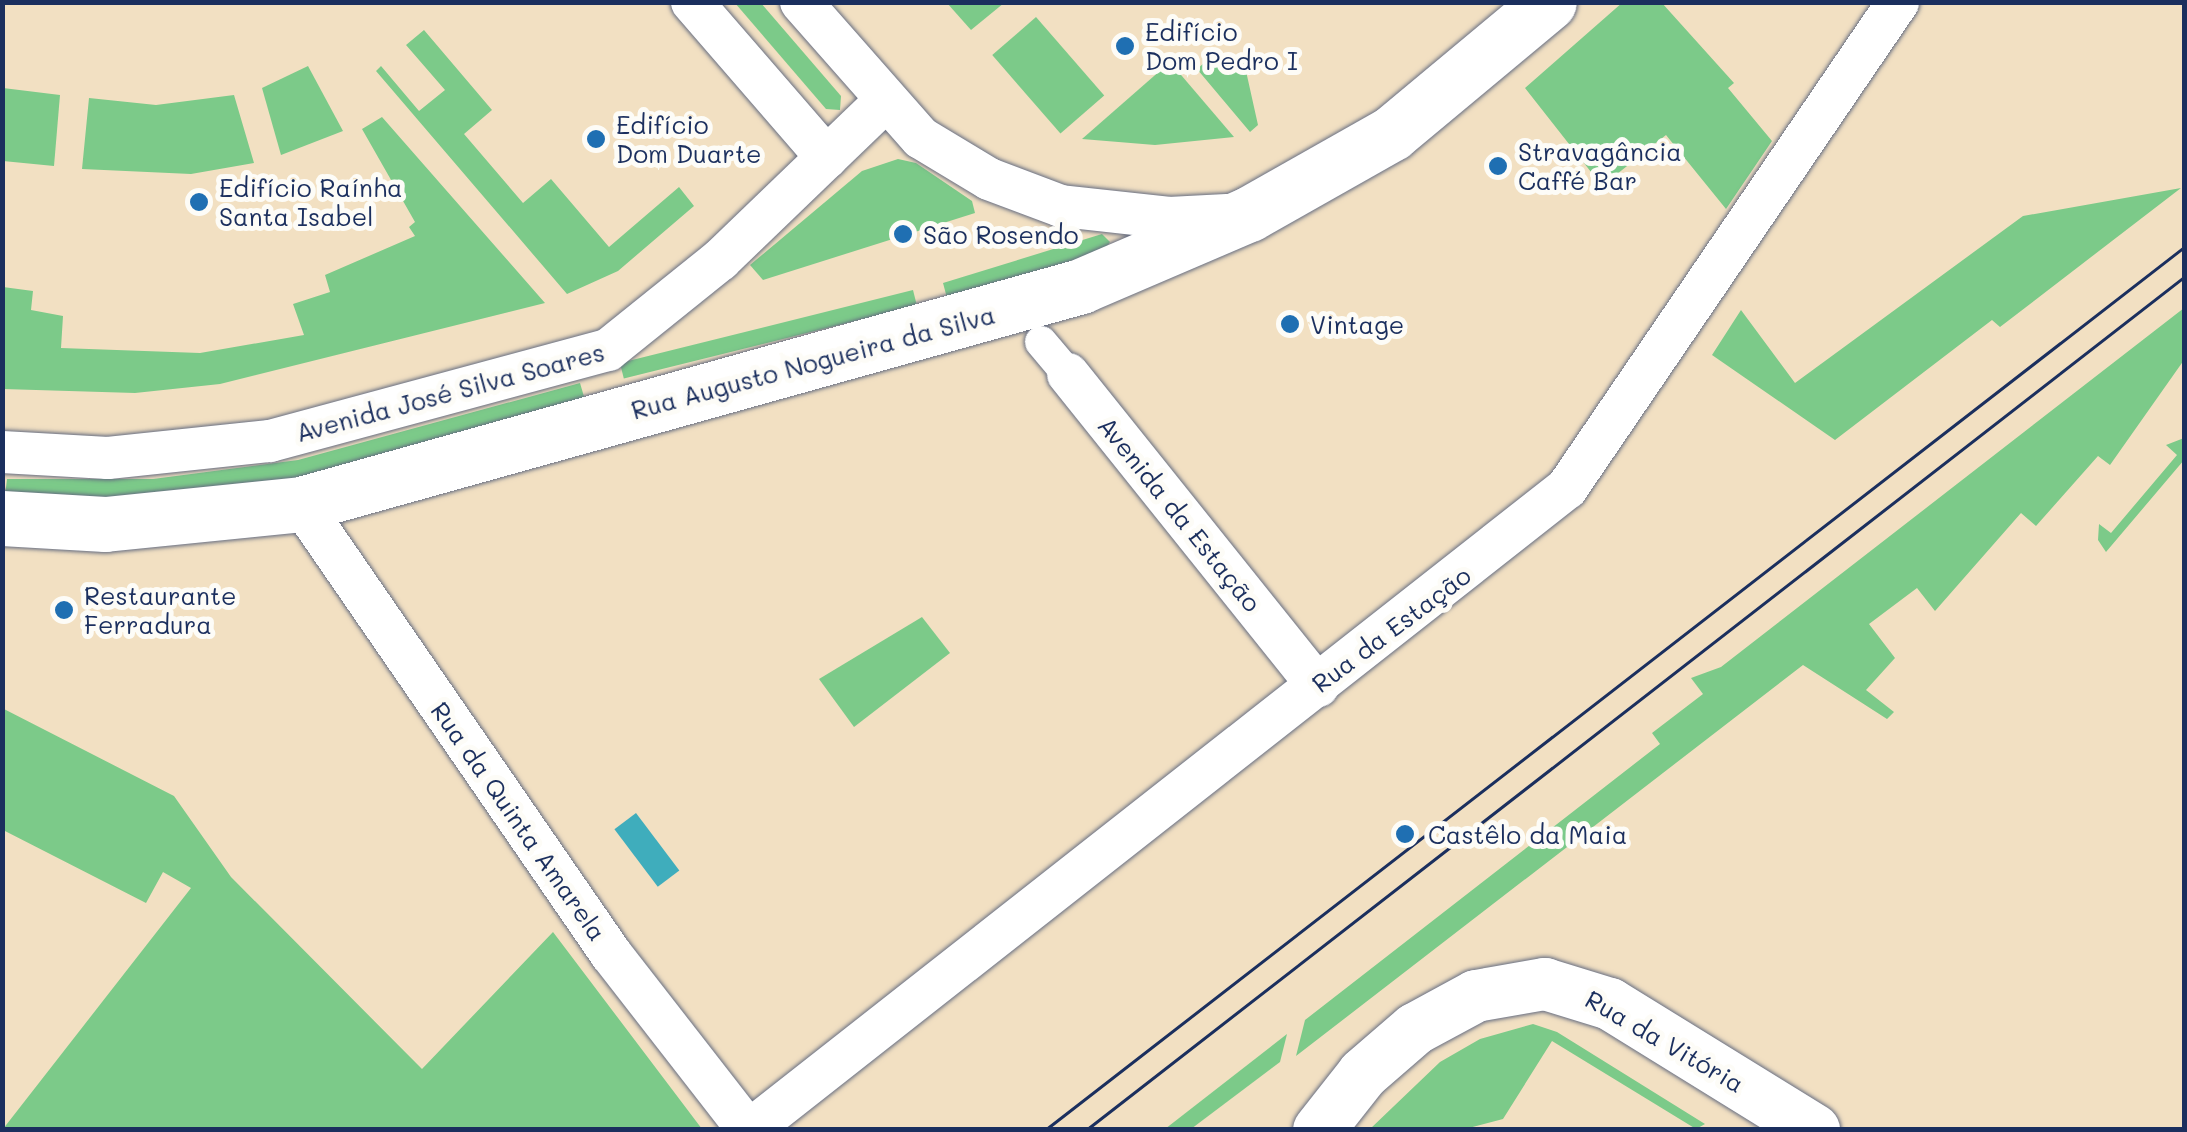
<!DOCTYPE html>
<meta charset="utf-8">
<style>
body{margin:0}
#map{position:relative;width:2187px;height:1132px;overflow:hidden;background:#f2e0c2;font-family:Mali,sans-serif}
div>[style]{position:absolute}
.green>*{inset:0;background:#7cca89;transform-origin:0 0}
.water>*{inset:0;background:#3fadbc;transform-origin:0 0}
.roads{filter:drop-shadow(0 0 2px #666d81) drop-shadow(0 0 2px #666d81)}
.pedestrian>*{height:32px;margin:-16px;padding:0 16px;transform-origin:16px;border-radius:16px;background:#fff}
.minor>*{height:42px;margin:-21px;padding:0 21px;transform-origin:21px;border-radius:21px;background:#fff}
.tertiary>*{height:52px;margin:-26px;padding:0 26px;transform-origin:26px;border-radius:26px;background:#fff}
.secondary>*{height:55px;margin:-27.5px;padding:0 27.5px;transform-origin:27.5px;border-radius:27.5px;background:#fff}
.tram>*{height:2.5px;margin:-1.25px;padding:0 1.25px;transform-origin:1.25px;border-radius:1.25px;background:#1b2f5e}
.dots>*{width:28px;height:28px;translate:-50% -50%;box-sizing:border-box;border:5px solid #fdfcf7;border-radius:50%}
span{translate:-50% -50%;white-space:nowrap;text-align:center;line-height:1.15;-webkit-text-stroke:10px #fdfcf7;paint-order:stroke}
.poi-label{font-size:25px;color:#1b2f5e}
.left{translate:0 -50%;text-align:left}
.street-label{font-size:25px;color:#1b2f5e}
.frame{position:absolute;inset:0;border:5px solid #1b2f5e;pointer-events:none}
</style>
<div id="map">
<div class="green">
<div style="clip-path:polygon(1623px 2px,1662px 3px,1734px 83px,1728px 88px,1772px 141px,1726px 209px,1666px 135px,1602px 186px,1525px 88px)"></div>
<div style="clip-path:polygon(735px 3px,761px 3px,841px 96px,840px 110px,826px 109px)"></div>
<div style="clip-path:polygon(947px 3px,1004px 3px,971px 30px)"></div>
<div style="left:1036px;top:17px;width:104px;height:58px;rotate:49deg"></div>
<div style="clip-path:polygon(424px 30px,492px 110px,464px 134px,523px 203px,551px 179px,609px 247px,679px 187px,694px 206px,618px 271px,567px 294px,376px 71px,381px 66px,419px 111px,445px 90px,406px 45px)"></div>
<div style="clip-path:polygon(1218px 51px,1234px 71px,1244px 62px,1258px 125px,1250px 132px,1197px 69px)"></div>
<div style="clip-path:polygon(1170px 62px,1234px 137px,1155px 145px,1082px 139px)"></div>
<div style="clip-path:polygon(308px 66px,343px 131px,281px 155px,262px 88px)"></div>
<div style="clip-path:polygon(3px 88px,60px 95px,54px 166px,3px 161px)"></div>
<div style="clip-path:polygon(234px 95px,254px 163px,191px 174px,82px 169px,89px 98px,156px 105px)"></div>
<div style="clip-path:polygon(382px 117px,545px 303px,220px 384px,135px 393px,3px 389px,3px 287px,33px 291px,31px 310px,63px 316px,61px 348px,200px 353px,304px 335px,293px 304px,330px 292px,325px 275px,415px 236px,409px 227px,415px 222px,362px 129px)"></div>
<div style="clip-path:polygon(898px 159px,916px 163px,972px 201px,975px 213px,763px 280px,750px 265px,862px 171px)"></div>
<div style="clip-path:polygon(2181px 188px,2000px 327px,1992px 320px,1835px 440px,1712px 355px,1741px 310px,1795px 383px,2023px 216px)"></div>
<div style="clip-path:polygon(1102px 234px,1110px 242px,1104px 251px,947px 298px,943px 283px)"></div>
<div style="left:913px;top:290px;width:16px;height:302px;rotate:76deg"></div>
<div style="clip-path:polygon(2184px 308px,2184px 360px,2110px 465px,2098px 456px,2036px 526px,2021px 513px,1935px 611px,1917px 588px,1869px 624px,1895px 658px,1866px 690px,1894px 712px,1887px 719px,1803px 665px,1296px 1056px,1305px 1020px,1660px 744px,1652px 733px,1703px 694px,1691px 678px,1721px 667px)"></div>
<div style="clip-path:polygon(580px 383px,585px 400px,297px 479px,129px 499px,5px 496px,7px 479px,153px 479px,298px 460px)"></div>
<div style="clip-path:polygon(2184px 438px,2184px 460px,2106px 552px,2098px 540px,2099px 524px,2111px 533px,2177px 455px,2166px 445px)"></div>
<div style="clip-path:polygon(922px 617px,950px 653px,854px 727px,819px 679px)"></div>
<div style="clip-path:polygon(2px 708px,174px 796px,231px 877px,422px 1069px,553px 932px,702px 1129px,3px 1129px,191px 888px,163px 872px,146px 903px,3px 830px)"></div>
<div style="clip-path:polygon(1533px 1024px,1557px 1032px,1705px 1124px,1696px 1129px,1552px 1041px,1503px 1119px,1465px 1129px,1370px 1129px,1440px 1062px,1480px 1039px)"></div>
<div style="clip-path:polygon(1287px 1034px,1280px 1062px,1191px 1129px,1165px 1129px)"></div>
</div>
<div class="water">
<div style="left:636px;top:813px;width:72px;height:27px;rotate:53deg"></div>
</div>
<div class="roads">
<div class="pedestrian">
<div style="left:1041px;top:342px;width:42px;rotate:49.8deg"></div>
</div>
<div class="minor">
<div style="left:692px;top:2px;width:206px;rotate:49.1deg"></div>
<div style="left:801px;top:2px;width:181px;rotate:48.6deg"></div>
<div style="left:921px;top:138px;width:79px;rotate:31.1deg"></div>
<div style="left:989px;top:179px;width:77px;rotate:20.6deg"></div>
<div style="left:1061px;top:206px;width:109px;rotate:6.3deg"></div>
<div style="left:1169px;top:218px;width:58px;rotate:-3deg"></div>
<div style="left:1068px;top:374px;width:400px;rotate:51.3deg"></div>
<div style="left:2px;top:452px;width:106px;rotate:3.2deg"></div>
<div style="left:108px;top:458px;width:163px;rotate:-6deg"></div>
<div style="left:270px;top:441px;width:350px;rotate:-15.1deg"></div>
<div style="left:608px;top:350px;width:144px;rotate:-38.8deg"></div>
<div style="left:720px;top:260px;width:229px;rotate:-43.9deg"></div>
<div style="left:301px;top:504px;width:546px;rotate:55.44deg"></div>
<div style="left:611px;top:954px;width:223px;rotate:52.1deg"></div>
<div style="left:750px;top:1130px;width:1039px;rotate:-38.16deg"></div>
<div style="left:1567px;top:488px;width:588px;rotate:-55.74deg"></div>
</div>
<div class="tertiary">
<div style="left:1319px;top:1130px;width:71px;rotate:-51.8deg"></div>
<div style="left:1363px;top:1074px;width:69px;rotate:-40.9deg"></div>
<div style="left:1415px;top:1029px;width:69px;rotate:-28.4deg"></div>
<div style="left:1476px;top:996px;width:70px;rotate:-9.9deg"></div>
<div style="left:1545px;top:984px;width:68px;rotate:17.1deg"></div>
<div style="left:1610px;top:1004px;width:240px;rotate:31.7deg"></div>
</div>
<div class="secondary">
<div style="left:2px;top:518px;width:103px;rotate:3.3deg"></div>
<div style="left:105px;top:524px;width:197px;rotate:-5.8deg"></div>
<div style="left:301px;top:504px;width:810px;rotate:-15.61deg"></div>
<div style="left:1081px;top:286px;width:183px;rotate:-23.2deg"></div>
<div style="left:1249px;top:214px;width:164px;rotate:-29.5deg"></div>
<div style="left:1392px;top:133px;width:204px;rotate:-39.8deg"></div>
</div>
</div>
<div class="tram">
<div style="left:1045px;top:1130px;width:1441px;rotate:-37.78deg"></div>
<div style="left:1086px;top:1130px;width:1390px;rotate:-37.84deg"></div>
</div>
<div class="dots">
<div style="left:1125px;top:46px;background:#1f6fb2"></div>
<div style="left:596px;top:139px;background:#1f6fb2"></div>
<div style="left:1498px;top:166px;background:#1f6fb2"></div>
<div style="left:199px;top:202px;background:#1f6fb2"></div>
<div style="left:903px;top:234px;background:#1f6fb2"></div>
<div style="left:1290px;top:324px;background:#1f6fb2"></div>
<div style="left:64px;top:610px;background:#1f6fb2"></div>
<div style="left:1405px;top:834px;background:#1f6fb2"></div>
</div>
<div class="poi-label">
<span class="left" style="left:1145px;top:46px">Edifício<br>Dom Pedro I</span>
<span class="left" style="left:616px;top:139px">Edifício<br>Dom Duarte</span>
<span class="left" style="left:1518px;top:166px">Stravagância<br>Caffé Bar</span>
<span class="left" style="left:219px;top:202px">Edifício Raínha<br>Santa Isabel</span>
<span class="left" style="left:923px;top:234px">São Rosendo</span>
<span class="left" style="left:1310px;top:324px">Vintage</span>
<span class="left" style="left:84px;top:610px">Restaurante<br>Ferradura</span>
<span class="left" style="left:1428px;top:834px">Castêlo da Maia</span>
</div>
<div class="street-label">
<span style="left:813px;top:362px;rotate:-15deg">Rua Augusto Nogueira da Silva</span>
<span style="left:450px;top:392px;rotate:-15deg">Avenida José Silva Soares</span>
<span style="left:1180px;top:514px;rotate:51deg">Avenida da Estação</span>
<span style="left:1391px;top:629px;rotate:-37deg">Rua da Estação</span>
<span style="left:519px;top:821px;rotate:55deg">Rua da Quinta Amarela</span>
<span style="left:1665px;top:1041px;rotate:30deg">Rua da Vitória</span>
</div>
<div class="frame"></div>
</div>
